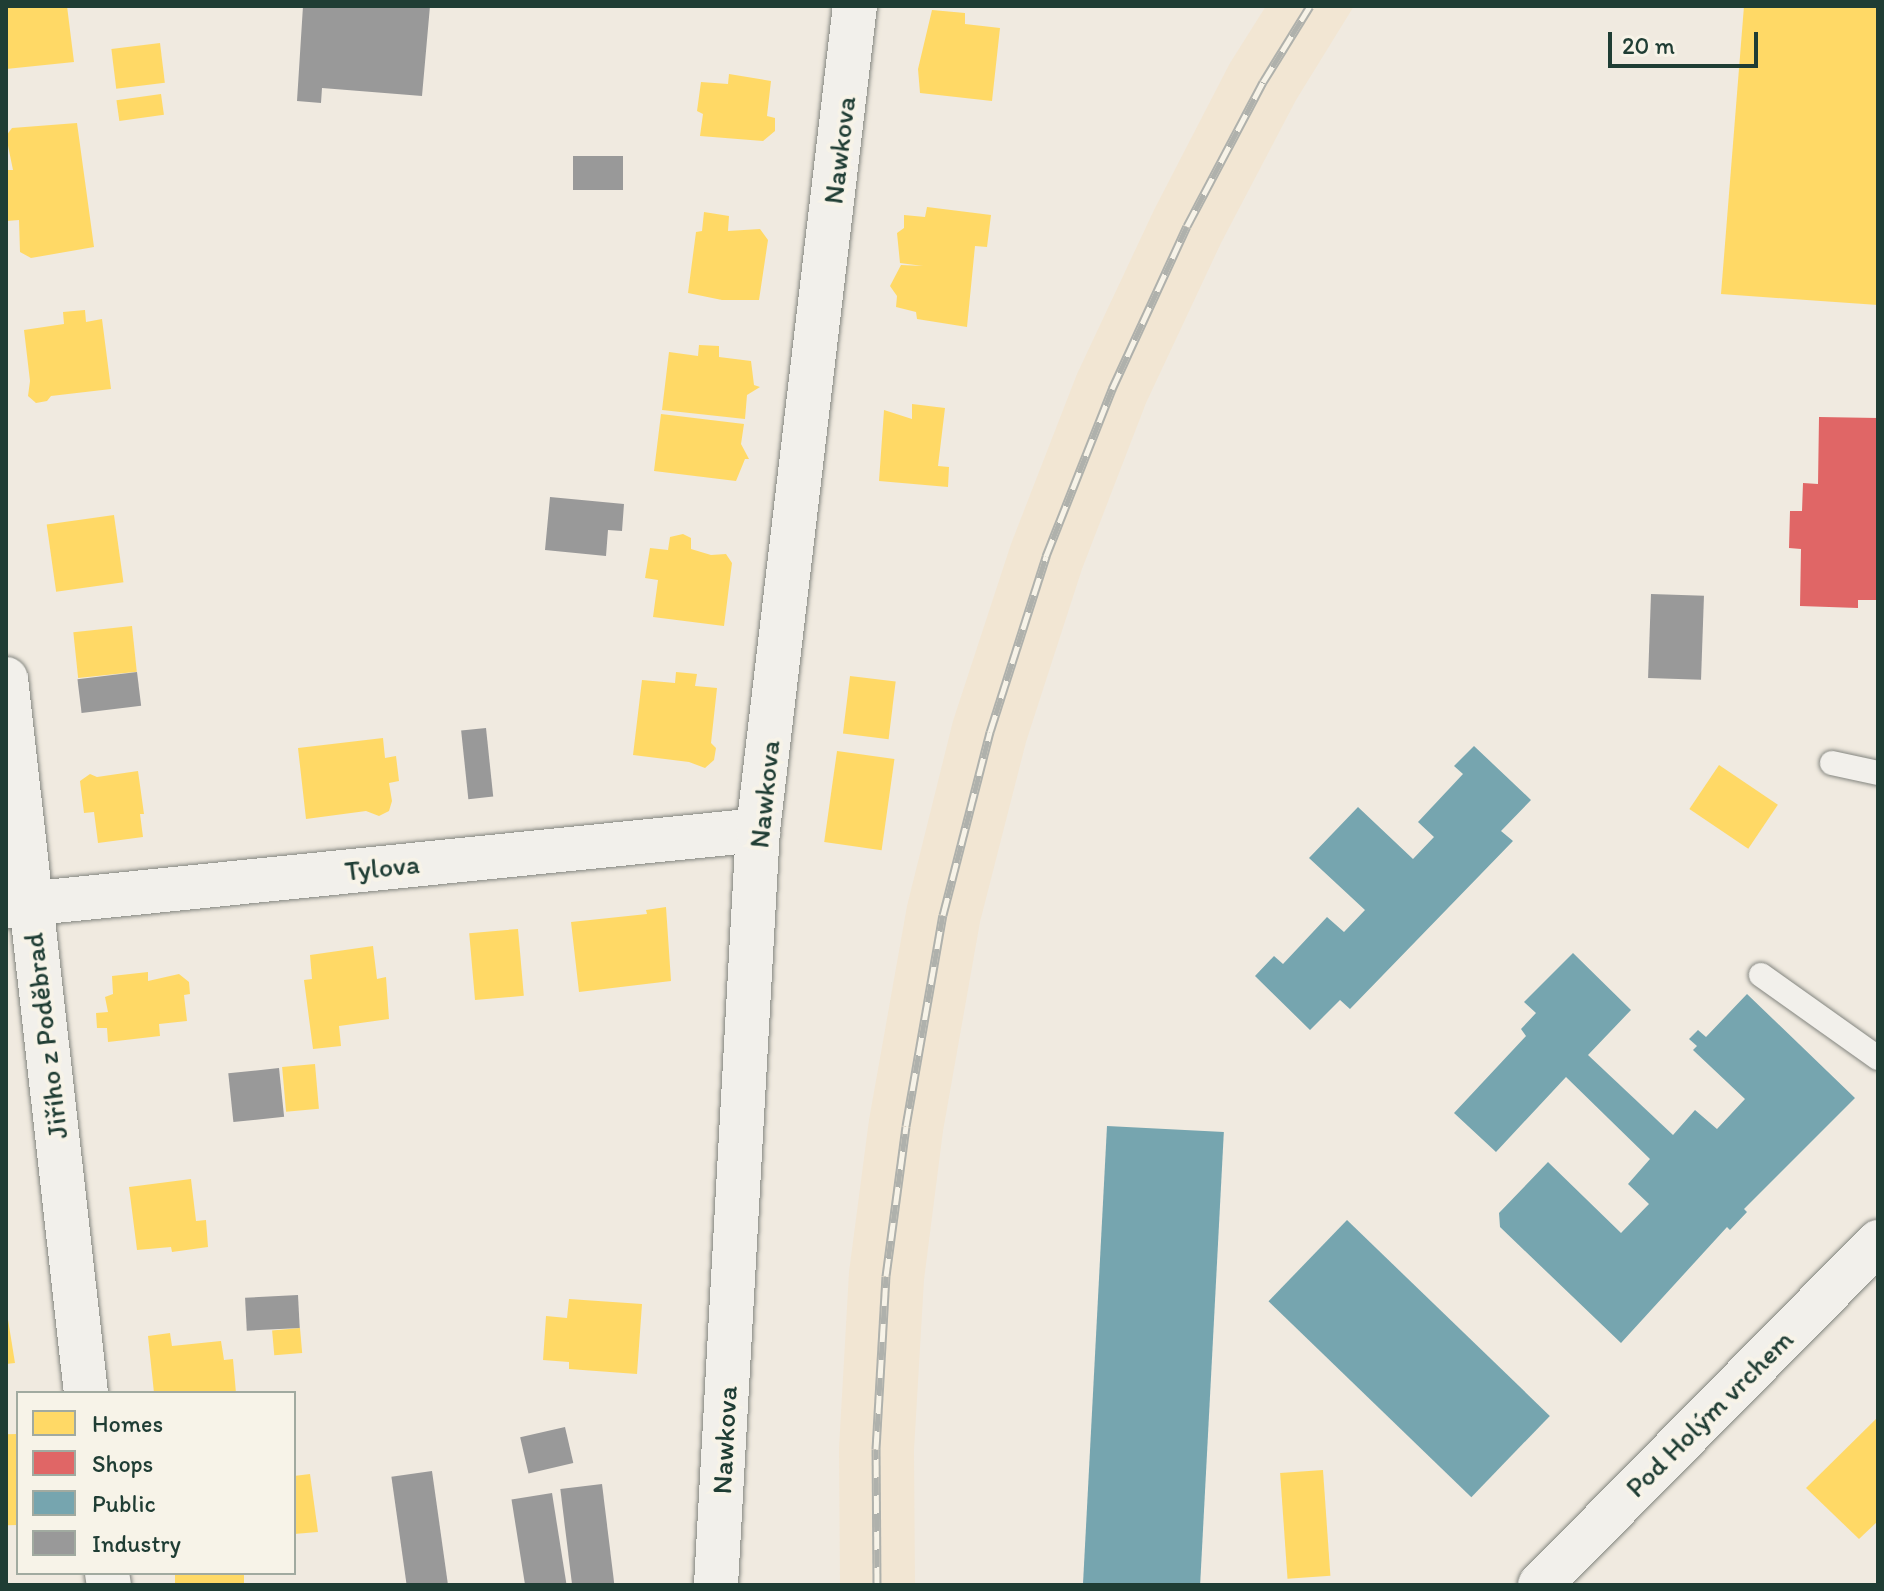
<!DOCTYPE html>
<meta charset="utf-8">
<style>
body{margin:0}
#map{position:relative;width:1884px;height:1591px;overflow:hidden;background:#f0eae0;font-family:Itim,sans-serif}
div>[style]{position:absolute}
.built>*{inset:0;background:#f2e6d3}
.homes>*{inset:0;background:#ffd966;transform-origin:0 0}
.shops>*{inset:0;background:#e06666}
.public>*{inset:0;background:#76a5af;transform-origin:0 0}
.industry>*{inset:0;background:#999;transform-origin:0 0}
.roads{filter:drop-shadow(0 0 2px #83857f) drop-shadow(0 0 2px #83857f)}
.lane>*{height:24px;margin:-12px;padding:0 12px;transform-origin:12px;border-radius:12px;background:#f2f0eb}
.street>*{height:44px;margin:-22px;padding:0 22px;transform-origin:22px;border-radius:22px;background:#f2f0eb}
.rail>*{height:9px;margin-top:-4.5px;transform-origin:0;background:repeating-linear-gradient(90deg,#f7f3e8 0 18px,#afb1ac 0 36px);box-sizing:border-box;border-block:2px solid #afb1ac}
span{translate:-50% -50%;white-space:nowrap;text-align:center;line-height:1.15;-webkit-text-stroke:8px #f7f3e8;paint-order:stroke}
.street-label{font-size:28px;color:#1f3d34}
.frame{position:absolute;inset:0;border:8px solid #1f3d34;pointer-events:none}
.legend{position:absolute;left:16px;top:1391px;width:280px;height:184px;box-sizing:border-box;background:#f7f3e8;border:2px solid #a1aaa0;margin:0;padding:10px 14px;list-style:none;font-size:24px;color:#1f3d34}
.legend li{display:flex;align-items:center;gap:16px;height:40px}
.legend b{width:40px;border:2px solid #a1aaa0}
.scale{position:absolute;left:1608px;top:32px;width:150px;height:36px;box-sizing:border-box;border:4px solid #1f3d34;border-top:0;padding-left:10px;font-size:24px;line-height:28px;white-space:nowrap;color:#1f3d34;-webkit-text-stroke:6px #f7f3e8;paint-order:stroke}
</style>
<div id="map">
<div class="built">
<div style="clip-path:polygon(1266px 6px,1354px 6px,1296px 100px,1221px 243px,1146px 403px,1082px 569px,1026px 742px,980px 922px,943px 1131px,924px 1280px,914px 1450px,915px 1585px,840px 1585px,839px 1448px,849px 1272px,869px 1120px,907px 906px,953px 721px,1011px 544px,1077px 374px,1154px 210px,1230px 63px)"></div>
</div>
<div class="homes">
<div style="clip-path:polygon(6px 6px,67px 6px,74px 62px,6px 69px)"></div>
<div style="clip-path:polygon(1744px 6px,1878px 6px,1878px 305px,1721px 294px)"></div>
<div style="clip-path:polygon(932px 10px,965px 13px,965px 24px,1000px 28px,992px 101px,920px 93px,918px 69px)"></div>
<div style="left:160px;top:43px;width:40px;height:49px;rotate:83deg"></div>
<div style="clip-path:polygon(729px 74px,771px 81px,767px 116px,775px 118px,775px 131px,763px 141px,700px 136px,703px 114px,697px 111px,701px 82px,728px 84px)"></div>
<div style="left:161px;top:94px;width:21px;height:45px;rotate:82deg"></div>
<div style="clip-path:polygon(77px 123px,94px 247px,31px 258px,20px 252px,19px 220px,7px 221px,6px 170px,13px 170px,6px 136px,12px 128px)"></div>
<div style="clip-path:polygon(927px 207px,991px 215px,987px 247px,975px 246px,967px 327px,917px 319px,916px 312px,896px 307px,897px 296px,890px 286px,901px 265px,923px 266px,900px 263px,897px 233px,904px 228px,904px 215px,925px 217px)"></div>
<div style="clip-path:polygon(704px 212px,729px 216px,728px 231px,760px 229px,768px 240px,759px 300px,722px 300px,688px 293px,696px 232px,702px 231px)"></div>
<div style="clip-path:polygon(85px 310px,86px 322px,102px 319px,111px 389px,51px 396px,47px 401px,36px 403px,28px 396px,30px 381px,24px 330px,64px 324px,63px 312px)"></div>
<div style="clip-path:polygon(699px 345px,719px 346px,719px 357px,751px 361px,754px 385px,760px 387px,747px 395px,745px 419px,662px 410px,669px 352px,698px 356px)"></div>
<div style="clip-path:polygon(912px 404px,945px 408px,938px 466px,949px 467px,948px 487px,879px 481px,884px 410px,912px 419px)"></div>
<div style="clip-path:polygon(661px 414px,744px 424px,741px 444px,749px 459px,745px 459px,736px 481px,654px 471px)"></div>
<div style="left:114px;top:515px;width:68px;height:68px;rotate:82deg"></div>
<div style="clip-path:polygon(683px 534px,691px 538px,691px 549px,711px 555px,726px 554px,732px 563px,724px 626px,653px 617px,658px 580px,645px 578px,650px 548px,668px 550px,670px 537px)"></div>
<div style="left:132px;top:626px;width:46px;height:59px;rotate:84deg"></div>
<div style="clip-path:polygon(676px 672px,697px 674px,695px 686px,717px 688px,711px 743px,716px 748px,714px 760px,705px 768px,689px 762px,633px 755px,642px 680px,675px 683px)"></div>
<div style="left:850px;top:676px;width:46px;height:58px;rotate:7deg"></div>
<div style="clip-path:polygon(383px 738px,385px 758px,396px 756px,399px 781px,389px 783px,392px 801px,389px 811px,379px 816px,366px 811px,306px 819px,298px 748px)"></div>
<div style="left:837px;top:751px;width:58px;height:92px;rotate:8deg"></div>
<div style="left:1719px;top:765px;width:71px;height:53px;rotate:34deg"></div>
<div style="clip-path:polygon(138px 771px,144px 814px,140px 814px,143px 837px,98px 843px,94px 812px,84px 813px,80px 781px,90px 774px,97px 777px)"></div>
<div style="clip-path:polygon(666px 907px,671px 981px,579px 992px,571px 922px,647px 914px,646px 910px)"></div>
<div style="left:518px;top:929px;width:67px;height:49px;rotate:85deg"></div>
<div style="clip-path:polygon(373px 946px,377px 979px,386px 977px,389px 1019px,339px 1026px,341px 1046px,313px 1049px,304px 980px,312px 979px,310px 955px)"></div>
<div style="clip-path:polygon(148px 972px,148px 981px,179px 974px,189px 982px,190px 994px,184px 995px,187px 1021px,159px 1024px,160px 1036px,108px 1042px,107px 1028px,97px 1028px,96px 1013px,108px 1012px,105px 997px,113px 994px,112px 976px)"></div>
<div style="left:315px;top:1064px;width:45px;height:33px;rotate:85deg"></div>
<div style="clip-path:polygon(191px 1179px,196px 1221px,206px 1220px,208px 1247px,172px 1252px,171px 1247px,137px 1250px,129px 1187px)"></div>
<div style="clip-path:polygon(569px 1299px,642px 1304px,637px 1374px,569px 1369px,569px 1362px,543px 1360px,546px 1316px,567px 1318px)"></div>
<div style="clip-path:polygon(6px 1307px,15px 1363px,6px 1364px)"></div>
<div style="left:300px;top:1328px;width:25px;height:28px;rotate:85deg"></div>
<div style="clip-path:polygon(170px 1333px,172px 1346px,221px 1341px,224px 1360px,233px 1359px,236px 1393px,154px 1393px,148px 1336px)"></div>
<div style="clip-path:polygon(1878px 1417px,1878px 1521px,1859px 1539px,1806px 1488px)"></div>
<div style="left:17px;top:1434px;width:91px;height:11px;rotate:89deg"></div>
<div style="left:1323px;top:1470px;width:106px;height:43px;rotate:86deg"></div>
<div style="clip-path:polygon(310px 1474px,318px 1532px,294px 1534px,294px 1476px)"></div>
<div style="left:175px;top:1573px;width:69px;height:12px"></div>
</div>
<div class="shops">
<div style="clip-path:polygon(1819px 417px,1878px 418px,1878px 600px,1858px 600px,1858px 608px,1800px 606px,1801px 549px,1789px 548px,1790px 511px,1802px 511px,1803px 483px,1818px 484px)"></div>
</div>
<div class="public">
<div style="clip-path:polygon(1474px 746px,1531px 800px,1501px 831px,1513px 841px,1350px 1009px,1340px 1000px,1310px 1030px,1255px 976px,1274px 956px,1283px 964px,1327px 917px,1344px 932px,1365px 910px,1309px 858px,1358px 807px,1413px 859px,1434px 837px,1418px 822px,1463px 774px,1454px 766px)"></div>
<div style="clip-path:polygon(1573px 953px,1631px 1010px,1588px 1055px,1673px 1135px,1695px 1110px,1717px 1129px,1745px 1099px,1693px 1050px,1697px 1046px,1689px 1039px,1698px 1030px,1706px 1037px,1747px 994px,1855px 1098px,1744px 1209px,1747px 1212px,1730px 1230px,1727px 1227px,1621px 1343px,1500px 1227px,1499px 1213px,1548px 1162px,1621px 1233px,1649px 1204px,1628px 1184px,1650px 1159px,1566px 1077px,1496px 1152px,1454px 1113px,1526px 1036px,1521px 1029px,1536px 1013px,1524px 1002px)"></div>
<div style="left:1107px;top:1126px;width:117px;height:460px;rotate:3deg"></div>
<div style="left:1347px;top:1220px;width:282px;height:113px;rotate:44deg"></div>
</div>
<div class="industry">
<div style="clip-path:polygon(303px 6px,430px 6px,422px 96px,322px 88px,321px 103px,297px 101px)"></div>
<div style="left:573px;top:156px;width:50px;height:34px"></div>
<div style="clip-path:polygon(550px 497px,624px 504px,622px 531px,608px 530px,606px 556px,545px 550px)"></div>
<div style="left:1651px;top:594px;width:53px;height:84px;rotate:2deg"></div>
<div style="left:137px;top:672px;width:34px;height:60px;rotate:83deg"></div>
<div style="left:486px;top:728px;width:69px;height:25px;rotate:84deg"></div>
<div style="left:279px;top:1068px;width:49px;height:51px;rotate:84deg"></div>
<div style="left:298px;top:1295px;width:33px;height:53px;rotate:87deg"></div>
<div style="left:565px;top:1427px;width:37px;height:46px;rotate:77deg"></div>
<div style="left:432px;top:1471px;width:115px;height:41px;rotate:82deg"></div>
<div style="left:602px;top:1484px;width:102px;height:42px;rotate:83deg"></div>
<div style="left:552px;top:1493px;width:93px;height:41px;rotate:81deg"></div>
</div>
<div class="roads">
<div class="lane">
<div style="left:1832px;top:763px;width:47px;rotate:12.3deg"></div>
<div style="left:1761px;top:975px;width:143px;rotate:35.4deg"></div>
</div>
<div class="street">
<div style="left:6px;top:679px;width:718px;rotate:83.61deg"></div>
<div style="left:6px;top:906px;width:756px;rotate:-5.77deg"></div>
<div style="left:107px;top:1573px;width:12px;rotate:81deg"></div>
<div style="left:716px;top:1585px;width:756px;rotate:-86.82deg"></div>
<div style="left:758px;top:830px;width:830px;rotate:-83.29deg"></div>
<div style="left:1540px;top:1585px;width:482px;rotate:-45.4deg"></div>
</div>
</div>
<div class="rail">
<div style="left:877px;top:1585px;width:136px;rotate:-90.4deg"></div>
<div style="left:876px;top:1449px;width:173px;rotate:-86.7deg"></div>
<div style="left:886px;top:1276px;width:151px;rotate:-82.4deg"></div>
<div style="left:906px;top:1126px;width:214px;rotate:-80.1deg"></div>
<div style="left:943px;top:915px;width:189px;rotate:-75.6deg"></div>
<div style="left:990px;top:732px;width:185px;rotate:-72.3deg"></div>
<div style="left:1046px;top:556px;width:180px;rotate:-68.4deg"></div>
<div style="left:1112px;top:389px;width:179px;rotate:-65.3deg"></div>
<div style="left:1187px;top:226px;width:163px;rotate:-62.2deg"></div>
<div style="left:1263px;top:82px;width:89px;rotate:-58.3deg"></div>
</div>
<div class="street-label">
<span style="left:839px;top:150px;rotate:-83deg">Nawkova</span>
<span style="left:764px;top:794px;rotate:-84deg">Nawkova</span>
<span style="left:382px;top:867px;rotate:-6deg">Tylova</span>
<span style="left:45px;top:1036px;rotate:-97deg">Jiřího z Poděbrad</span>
<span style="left:1709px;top:1413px;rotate:-45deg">Pod Holým vrchem</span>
<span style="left:724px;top:1440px;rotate:-87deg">Nawkova</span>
</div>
<div class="frame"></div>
<ul class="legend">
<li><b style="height:22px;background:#ffd966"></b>Homes</li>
<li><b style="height:22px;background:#e06666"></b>Shops</li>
<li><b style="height:22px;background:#76a5af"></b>Public</li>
<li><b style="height:22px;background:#999"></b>Industry</li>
</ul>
<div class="scale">20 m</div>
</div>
